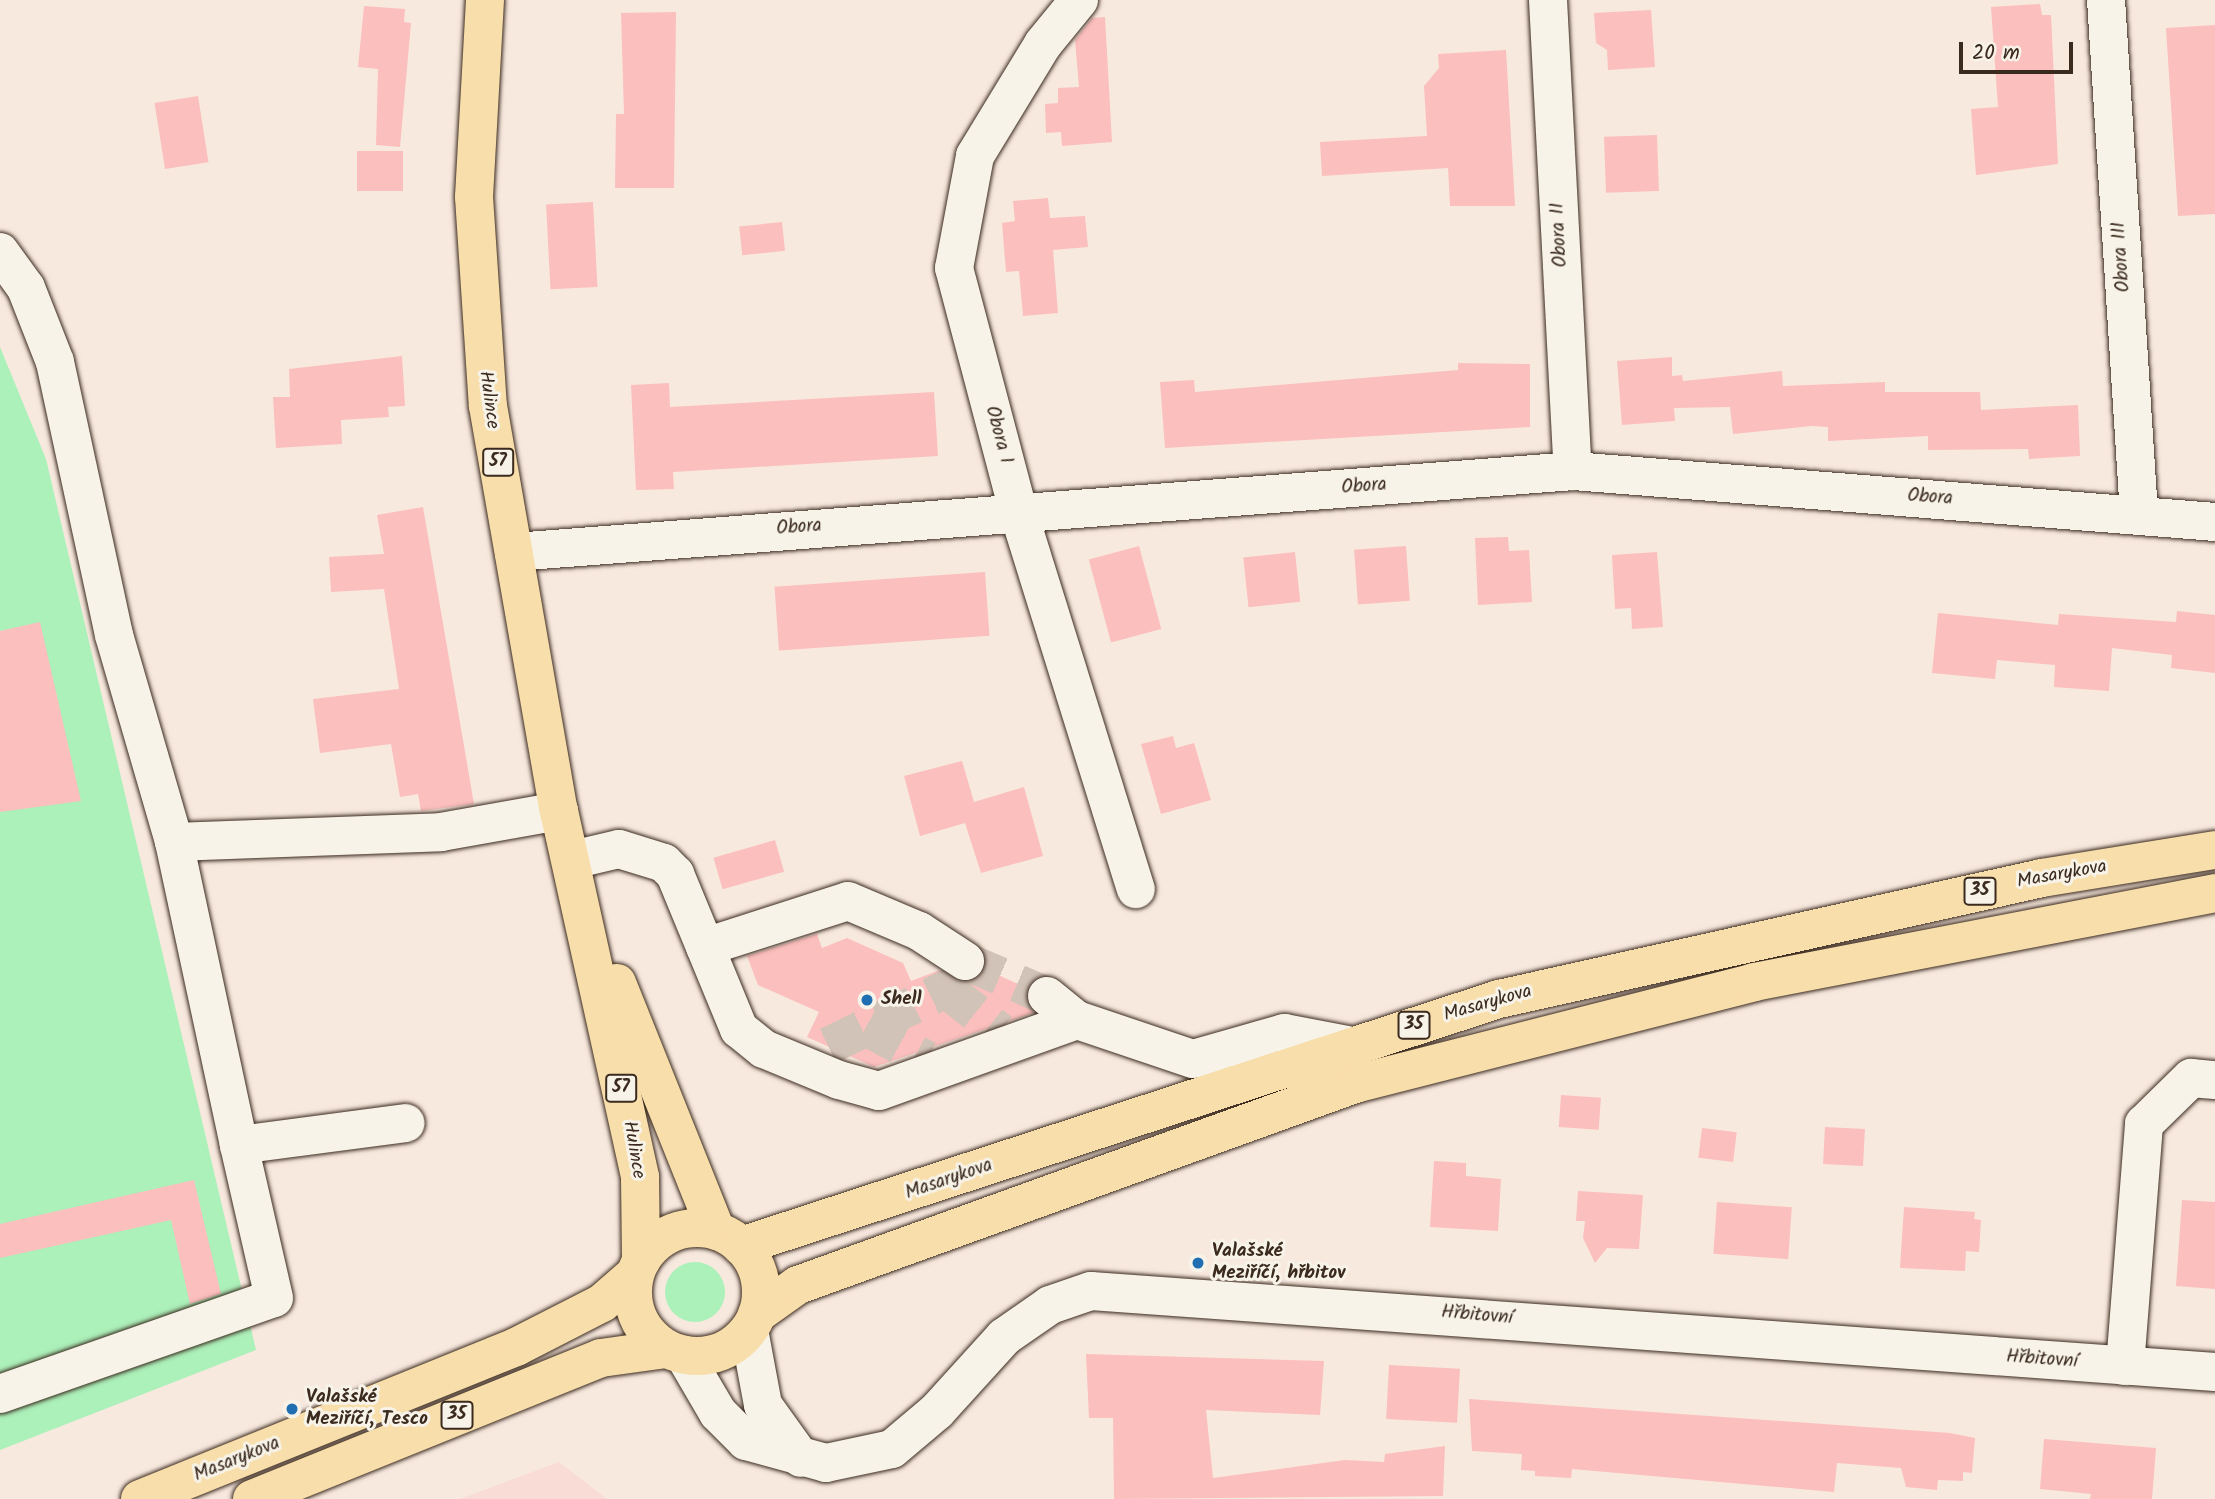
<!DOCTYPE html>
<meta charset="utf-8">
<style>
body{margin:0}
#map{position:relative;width:2215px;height:1499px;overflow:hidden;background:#f8e9df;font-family:Kalam,sans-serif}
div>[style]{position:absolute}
.built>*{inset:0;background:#f9dcd5}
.green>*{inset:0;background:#acf0ba}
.round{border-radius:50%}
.building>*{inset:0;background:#fbbfbd;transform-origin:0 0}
.minor-tunnel>*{height:38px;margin-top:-19px;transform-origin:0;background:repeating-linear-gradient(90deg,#d2c3b8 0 38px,transparent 0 57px)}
.roads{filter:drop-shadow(0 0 2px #3b2a1e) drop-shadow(0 0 2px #3b2a1e)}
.minor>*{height:38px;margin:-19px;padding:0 19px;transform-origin:19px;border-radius:19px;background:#f7f3e8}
.major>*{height:38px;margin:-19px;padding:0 19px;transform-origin:19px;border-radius:19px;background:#f8deab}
.major>.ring{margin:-19px;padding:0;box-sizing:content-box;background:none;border:38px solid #f8deab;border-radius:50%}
.dots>*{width:19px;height:19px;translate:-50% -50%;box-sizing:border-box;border:4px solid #f7f3e8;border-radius:50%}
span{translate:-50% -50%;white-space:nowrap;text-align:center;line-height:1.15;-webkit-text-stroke:6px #f7f3e8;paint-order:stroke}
.shield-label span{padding:2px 5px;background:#f7f3e8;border:2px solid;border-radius:5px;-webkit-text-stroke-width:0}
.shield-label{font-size:18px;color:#3b2a1e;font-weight:700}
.street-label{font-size:19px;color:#3b2a1e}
.poi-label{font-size:19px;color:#3b2a1e;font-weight:700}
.left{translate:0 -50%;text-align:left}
.scale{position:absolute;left:1959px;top:42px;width:114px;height:32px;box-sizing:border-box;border:4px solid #3b2a1e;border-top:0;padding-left:9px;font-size:21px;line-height:24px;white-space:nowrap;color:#3b2a1e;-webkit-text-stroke:5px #f7f3e8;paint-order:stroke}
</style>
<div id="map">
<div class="built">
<div style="clip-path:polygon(559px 1462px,607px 1499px,460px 1499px)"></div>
</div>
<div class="green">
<div style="clip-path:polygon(0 347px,46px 459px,256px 1350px,0 1450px)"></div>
<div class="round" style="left:665px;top:1262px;width:60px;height:60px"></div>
</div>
<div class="building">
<div style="clip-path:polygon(2040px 4px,2042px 15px,2051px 15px,2058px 164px,1976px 175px,1971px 109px,1998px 107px,1991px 7px)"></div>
<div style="clip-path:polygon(364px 6px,405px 9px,404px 22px,411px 23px,400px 147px,376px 145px,378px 69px,358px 67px)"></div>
<div style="clip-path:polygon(1651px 10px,1655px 67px,1608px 70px,1607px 50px,1596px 43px,1594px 13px)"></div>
<div style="clip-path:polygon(676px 12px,674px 188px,615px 188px,616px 114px,624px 114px,621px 13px)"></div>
<div style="clip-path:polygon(1105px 17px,1112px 142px,1062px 146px,1061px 132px,1046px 133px,1045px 104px,1058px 103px,1058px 88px,1079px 87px,1075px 40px,1092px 18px)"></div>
<div style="clip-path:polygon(2215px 25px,2215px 214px,2178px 216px,2166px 28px)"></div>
<div style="clip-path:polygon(1506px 50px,1515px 206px,1450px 206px,1448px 168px,1322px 176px,1320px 142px,1427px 136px,1424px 86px,1439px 68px,1438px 54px)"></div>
<div style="left:198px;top:96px;width:67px;height:44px;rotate:81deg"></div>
<div style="left:1657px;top:135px;width:56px;height:53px;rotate:88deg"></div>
<div style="left:357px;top:151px;width:46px;height:40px"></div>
<div style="clip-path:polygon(1048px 198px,1050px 218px,1085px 216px,1088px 247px,1053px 250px,1058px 313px,1023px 316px,1019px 271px,1006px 272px,1002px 223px,1015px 221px,1013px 201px)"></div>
<div style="left:593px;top:202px;width:85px;height:47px;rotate:87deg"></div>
<div style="left:782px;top:222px;width:29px;height:43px;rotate:84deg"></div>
<div style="clip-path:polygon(402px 356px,405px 406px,388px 407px,389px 417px,341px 420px,342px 444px,276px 448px,273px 397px,290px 397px,289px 369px)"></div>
<div style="clip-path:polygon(1672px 357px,1672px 376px,1682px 375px,1683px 381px,1782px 371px,1783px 386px,1885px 382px,1885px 392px,1980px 392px,1981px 410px,2078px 405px,2080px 456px,2029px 459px,2028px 449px,1928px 450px,1928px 436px,1828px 441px,1828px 427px,1811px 426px,1733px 434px,1730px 407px,1674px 408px,1675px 421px,1622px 425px,1617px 361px)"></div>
<div style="clip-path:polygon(1458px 363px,1530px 364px,1530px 427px,1165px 448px,1160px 382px,1194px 380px,1195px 392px,1458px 370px)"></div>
<div style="clip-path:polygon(669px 383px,670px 407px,934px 392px,938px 456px,673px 472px,674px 489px,636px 490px,631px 385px)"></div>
<div style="clip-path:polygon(423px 507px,474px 804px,421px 811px,418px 794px,400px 797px,391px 744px,320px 753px,313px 699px,399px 689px,384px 589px,331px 592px,329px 557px,384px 554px,377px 515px)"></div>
<div style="clip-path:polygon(1508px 537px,1509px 551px,1529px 550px,1532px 602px,1478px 605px,1475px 538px)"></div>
<div style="left:1139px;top:546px;width:86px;height:52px;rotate:75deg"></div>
<div style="left:1406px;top:546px;width:55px;height:52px;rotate:86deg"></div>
<div style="left:1295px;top:552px;width:50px;height:52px;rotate:84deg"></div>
<div style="clip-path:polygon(1657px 552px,1663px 627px,1632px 629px,1631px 608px,1615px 609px,1612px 555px)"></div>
<div style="left:985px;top:572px;width:64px;height:211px;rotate:86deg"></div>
<div style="clip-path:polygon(2177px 611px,2215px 615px,2215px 673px,2171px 668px,2172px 655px,2112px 648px,2109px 691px,2054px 687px,2055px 665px,1997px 660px,1995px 679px,1932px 673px,1938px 613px,2058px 625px,2059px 614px,2176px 622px)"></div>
<div style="clip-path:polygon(40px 622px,81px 801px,0 812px,0 631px)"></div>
<div style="clip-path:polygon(1173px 736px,1176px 748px,1194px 743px,1211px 800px,1161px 814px,1141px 744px)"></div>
<div style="clip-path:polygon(962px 761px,974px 802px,1024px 787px,1043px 856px,981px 873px,965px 823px,920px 836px,904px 776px)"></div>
<div style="left:775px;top:840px;width:33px;height:64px;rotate:74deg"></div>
<div style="clip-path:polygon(817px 934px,822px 948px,847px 938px,903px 963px,911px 981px,940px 970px,964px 983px,985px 969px,1027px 988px,1033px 1013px,874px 1067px,807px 1037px,819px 1012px,758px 985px,747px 956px)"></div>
<div style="left:1561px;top:1095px;width:40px;height:32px;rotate:4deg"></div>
<div style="left:1825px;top:1127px;width:40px;height:37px;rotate:3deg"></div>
<div style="left:1702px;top:1128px;width:35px;height:30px;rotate:7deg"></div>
<div style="clip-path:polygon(1434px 1161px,1466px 1163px,1466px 1176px,1501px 1179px,1498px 1231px,1430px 1227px)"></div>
<div style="clip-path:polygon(194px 1180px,221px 1294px,190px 1304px,171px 1220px,0 1258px,0 1224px)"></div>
<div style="clip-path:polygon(1578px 1191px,1643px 1195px,1639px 1249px,1607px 1248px,1595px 1263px,1583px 1238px,1585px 1221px,1576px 1221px)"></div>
<div style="clip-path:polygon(2182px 1200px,2215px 1202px,2215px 1289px,2176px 1286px)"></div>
<div style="left:1717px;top:1202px;width:75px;height:52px;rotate:4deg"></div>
<div style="clip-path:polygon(1904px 1207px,1975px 1212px,1974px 1219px,1981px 1220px,1979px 1252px,1966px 1251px,1965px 1271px,1900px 1268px)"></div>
<div style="clip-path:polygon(1086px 1354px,1324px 1361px,1320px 1415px,1206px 1410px,1213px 1478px,1345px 1460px,1384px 1462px,1385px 1454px,1445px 1446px,1443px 1496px,1114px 1499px,1113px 1418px,1089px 1418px)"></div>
<div style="left:1389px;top:1365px;width:71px;height:54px;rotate:3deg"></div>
<div style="clip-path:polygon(1469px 1399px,1950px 1433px,1975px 1438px,1972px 1473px,1963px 1472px,1963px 1481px,1938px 1480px,1937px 1490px,1906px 1487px,1901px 1468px,1837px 1463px,1834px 1492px,1572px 1469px,1571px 1478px,1535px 1476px,1535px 1471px,1521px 1470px,1522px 1454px,1472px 1451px)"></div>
<div style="clip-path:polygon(2044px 1439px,2156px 1448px,2152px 1499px,2090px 1499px,2091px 1494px,2040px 1489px)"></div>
</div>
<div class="minor-tunnel">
<div style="left:965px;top:961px;width:89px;rotate:23.1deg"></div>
<div style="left:946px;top:989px;width:69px;rotate:38.5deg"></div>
<div style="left:866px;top:1027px;width:69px;rotate:28.4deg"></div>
<div style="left:828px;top:1046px;width:175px;rotate:-25.7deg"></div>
</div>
<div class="roads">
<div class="minor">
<div style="left:1079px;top:0;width:57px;rotate:129.3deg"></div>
<div style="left:1043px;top:44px;width:131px;rotate:121.3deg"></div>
<div style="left:975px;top:156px;width:114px;rotate:100.6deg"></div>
<div style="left:954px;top:268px;width:254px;rotate:75.2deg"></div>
<div style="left:1019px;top:514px;width:393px;rotate:72.7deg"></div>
<div style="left:1548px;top:0;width:472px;rotate:87deg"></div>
<div style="left:2106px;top:0;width:515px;rotate:86.33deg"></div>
<div style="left:0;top:252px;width:44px;rotate:54.2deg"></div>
<div style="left:26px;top:288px;width:79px;rotate:68.6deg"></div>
<div style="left:55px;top:362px;width:279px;rotate:77.8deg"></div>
<div style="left:114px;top:635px;width:216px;rotate:73.8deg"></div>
<div style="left:514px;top:552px;width:1062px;rotate:-4.37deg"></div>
<div style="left:1573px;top:471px;width:644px;rotate:4.54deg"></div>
<div style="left:572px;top:860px;width:48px;rotate:-13.2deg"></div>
<div style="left:619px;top:849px;width:47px;rotate:17.3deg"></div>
<div style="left:664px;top:863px;width:16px;rotate:45deg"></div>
<div style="left:675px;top:874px;width:168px;rotate:67.6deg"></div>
<div style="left:739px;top:1029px;width:32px;rotate:39deg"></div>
<div style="left:764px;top:1049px;width:81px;rotate:22.5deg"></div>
<div style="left:839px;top:1080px;width:41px;rotate:15.4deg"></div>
<div style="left:879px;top:1091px;width:210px;rotate:-19.7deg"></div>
<div style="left:705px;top:947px;width:150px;rotate:-17.8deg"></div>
<div style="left:848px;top:901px;width:77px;rotate:22.9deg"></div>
<div style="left:919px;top:931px;width:55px;rotate:33.1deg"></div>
<div style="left:1047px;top:996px;width:38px;rotate:39deg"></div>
<div style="left:1077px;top:1020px;width:122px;rotate:18.6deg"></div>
<div style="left:1193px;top:1059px;width:95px;rotate:-15.9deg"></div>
<div style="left:1284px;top:1033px;width:64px;rotate:10.8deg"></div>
<div style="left:239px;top:1145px;width:310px;rotate:-102.1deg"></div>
<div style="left:174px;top:842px;width:267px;rotate:-2.1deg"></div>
<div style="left:441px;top:832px;width:120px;rotate:-10.1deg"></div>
<div style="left:749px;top:1330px;width:76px;rotate:79.4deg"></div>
<div style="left:763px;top:1405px;width:65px;rotate:54.4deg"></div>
<div style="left:684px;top:1355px;width:67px;rotate:59.6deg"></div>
<div style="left:718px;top:1413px;width:40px;rotate:45deg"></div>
<div style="left:746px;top:1441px;width:83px;rotate:15.4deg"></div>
<div style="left:826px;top:1463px;width:67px;rotate:-12deg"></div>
<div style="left:892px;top:1449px;width:59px;rotate:-40.2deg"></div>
<div style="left:937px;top:1411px;width:100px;rotate:-47.8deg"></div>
<div style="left:1004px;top:1337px;width:56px;rotate:-34.8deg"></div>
<div style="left:1050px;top:1305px;width:43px;rotate:-18.9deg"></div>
<div style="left:1091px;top:1291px;width:1127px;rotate:4.12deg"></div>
<div style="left:2125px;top:1366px;width:243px;rotate:-85.5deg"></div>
<div style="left:2144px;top:1124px;width:66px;rotate:-44.4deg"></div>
<div style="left:2191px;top:1078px;width:24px;rotate:5deg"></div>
<div style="left:0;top:1394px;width:290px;rotate:-19.3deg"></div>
<div style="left:274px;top:1298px;width:157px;rotate:-102.9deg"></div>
<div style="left:239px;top:1145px;width:168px;rotate:-7.5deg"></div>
</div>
<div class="major">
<div style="left:485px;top:0;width:197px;rotate:93.2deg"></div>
<div style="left:474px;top:197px;width:209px;rotate:86.2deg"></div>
<div style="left:488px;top:406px;width:411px;rotate:80.1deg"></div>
<div style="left:559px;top:811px;width:375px;rotate:77.5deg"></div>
<div style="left:640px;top:1177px;width:84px;rotate:89.3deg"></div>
<div style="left:617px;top:983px;width:267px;rotate:68.2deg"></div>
<div class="ring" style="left:633px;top:1228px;width:90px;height:90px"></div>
<div style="left:741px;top:1246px;width:797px;rotate:-18.05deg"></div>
<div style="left:1499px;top:999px;width:556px;rotate:-12.56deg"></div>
<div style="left:2042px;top:878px;width:175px;rotate:-9.2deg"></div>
<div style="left:757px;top:1314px;width:50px;rotate:-35.3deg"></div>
<div style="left:798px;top:1285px;width:592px;rotate:-19.84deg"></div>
<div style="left:1355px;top:1084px;width:412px;rotate:-14.3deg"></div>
<div style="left:1754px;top:982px;width:470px;rotate:-10.9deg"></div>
<div style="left:140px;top:1499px;width:406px;rotate:-22deg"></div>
<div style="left:516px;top:1347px;width:97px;rotate:-27.1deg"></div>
<div style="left:602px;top:1303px;width:43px;rotate:-41.2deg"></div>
<div style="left:252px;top:1499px;width:376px;rotate:-22deg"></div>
<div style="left:601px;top:1358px;width:66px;rotate:-7.9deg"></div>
</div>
</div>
<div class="dots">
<div style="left:867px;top:1000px;background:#1f6fb2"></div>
<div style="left:1198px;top:1263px;background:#1f6fb2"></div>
<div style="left:292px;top:1409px;background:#1f6fb2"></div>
</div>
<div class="shield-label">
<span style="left:498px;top:462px">57</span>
<span style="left:1980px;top:891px">35</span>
<span style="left:1414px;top:1025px">35</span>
<span style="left:621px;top:1088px">57</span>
<span style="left:457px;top:1415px">35</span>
</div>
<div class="street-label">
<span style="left:1560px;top:235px;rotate:-93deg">Obora II</span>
<span style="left:2122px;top:257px;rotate:-94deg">Obora III</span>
<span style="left:488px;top:400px;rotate:82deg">Hulince</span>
<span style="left:998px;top:435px;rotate:75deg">Obora I</span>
<span style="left:1364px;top:487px;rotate:-4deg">Obora</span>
<span style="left:1930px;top:498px;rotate:4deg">Obora</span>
<span style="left:799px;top:528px;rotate:-4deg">Obora</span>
<span style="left:2062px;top:875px;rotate:-10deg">Masarykova</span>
<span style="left:1488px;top:1004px;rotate:-16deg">Masarykova</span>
<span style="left:633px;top:1150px;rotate:80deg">Hulince</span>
<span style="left:949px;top:1180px;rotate:-19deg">Masarykova</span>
<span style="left:1477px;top:1316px;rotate:5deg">Hřbitovní</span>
<span style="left:2042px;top:1360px;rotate:4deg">Hřbitovní</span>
<span style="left:237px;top:1460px;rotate:-22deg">Masarykova</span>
</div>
<div class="poi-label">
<span class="left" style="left:881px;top:1000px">Shell</span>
<span class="left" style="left:1212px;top:1263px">Valašské<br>Meziříčí, hřbitov</span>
<span class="left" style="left:306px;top:1409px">Valašské<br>Meziříčí, Tesco</span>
</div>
<div class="scale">20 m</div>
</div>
